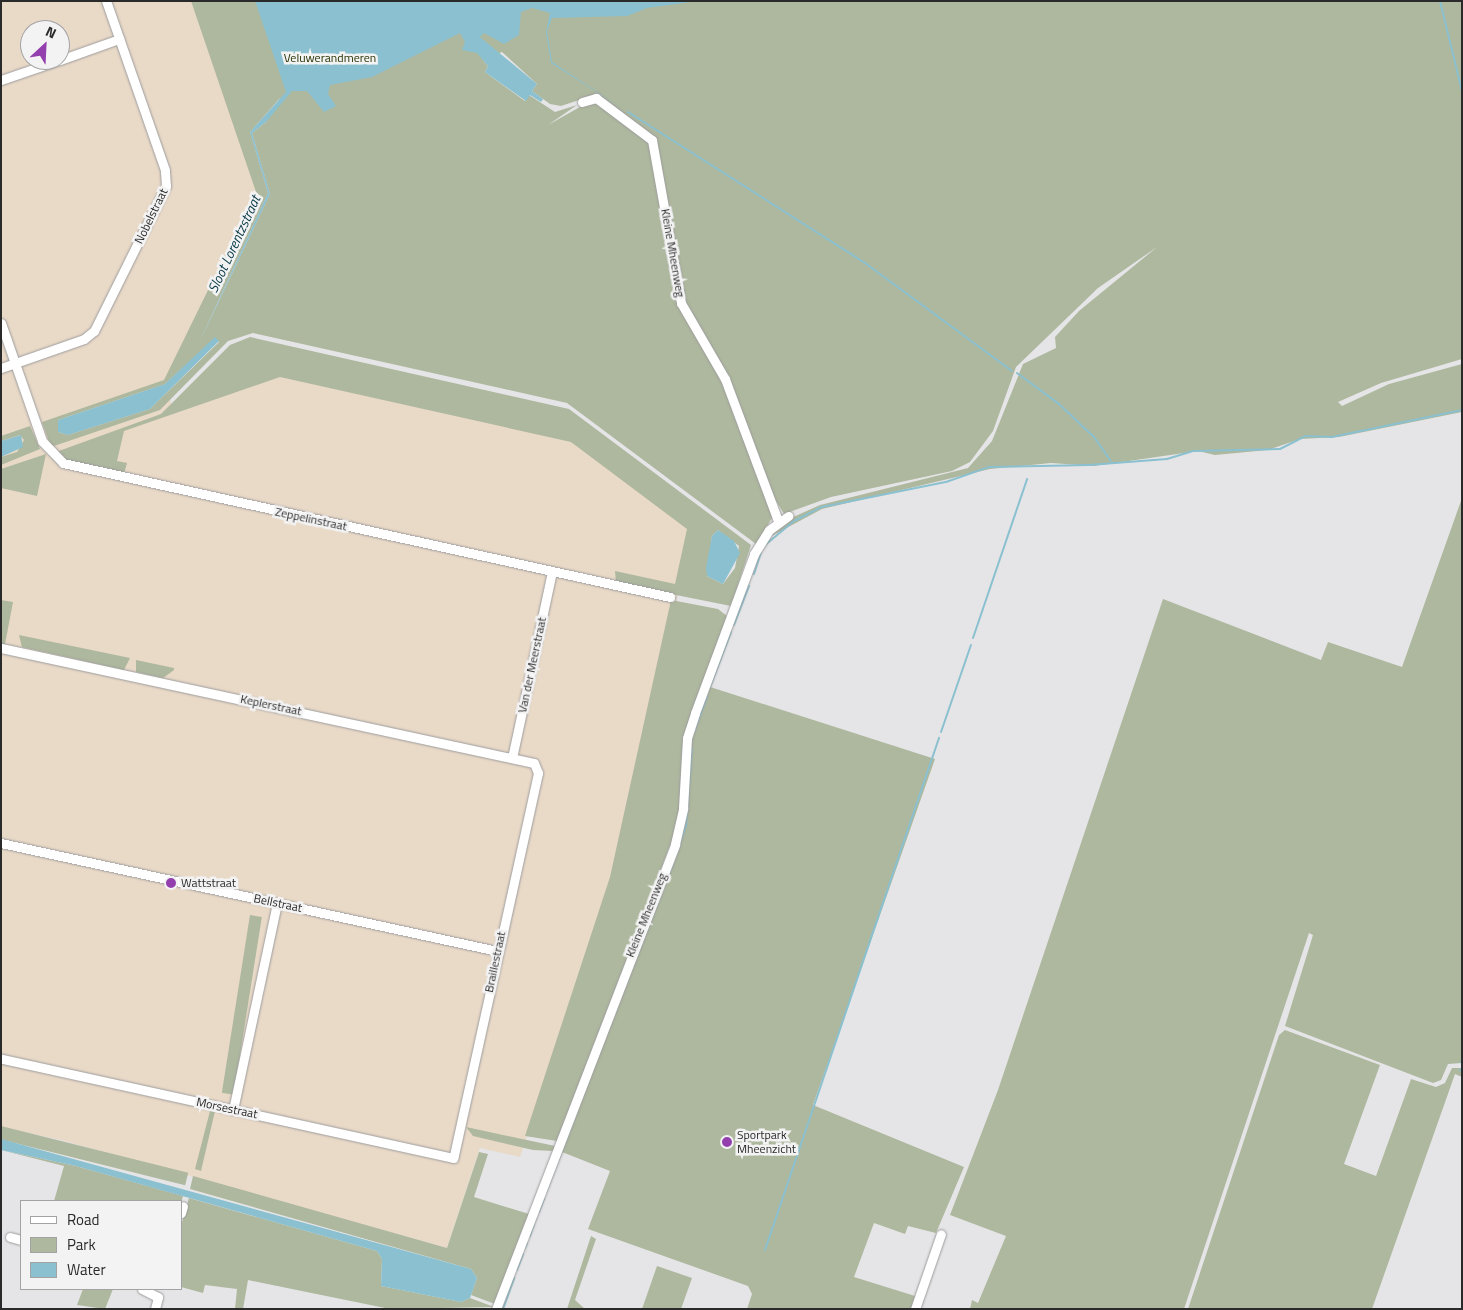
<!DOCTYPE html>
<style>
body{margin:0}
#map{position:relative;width:1463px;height:1310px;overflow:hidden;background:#e5e5e7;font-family:"Titillium Web",sans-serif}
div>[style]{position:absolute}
.industrial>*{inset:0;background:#e9d9c7}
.green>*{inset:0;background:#aeb89e;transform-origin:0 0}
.water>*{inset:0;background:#8ac0cf}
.stream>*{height:2px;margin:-1px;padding:0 1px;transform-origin:1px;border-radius:1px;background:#8ac0cf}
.roads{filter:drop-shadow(0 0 1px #9d9d9e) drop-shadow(0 0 1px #9d9d9e)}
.street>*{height:9px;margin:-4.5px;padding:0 4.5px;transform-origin:4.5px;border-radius:4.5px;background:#fff}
.dots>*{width:14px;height:14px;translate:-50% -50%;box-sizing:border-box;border:2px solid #f3f3f4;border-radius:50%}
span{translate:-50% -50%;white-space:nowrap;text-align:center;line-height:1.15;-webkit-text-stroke:5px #f3f3f4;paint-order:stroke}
.park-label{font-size:12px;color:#253200}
.street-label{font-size:12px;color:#2a2a2b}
.poi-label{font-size:12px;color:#2a2a2b}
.left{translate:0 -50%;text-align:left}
.water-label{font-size:14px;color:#0a3c48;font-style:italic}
.frame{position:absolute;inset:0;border:2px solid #2a2a2b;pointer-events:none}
.legend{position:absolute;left:20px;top:1200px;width:162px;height:90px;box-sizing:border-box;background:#f3f3f4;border:1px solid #a3a3a4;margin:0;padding:6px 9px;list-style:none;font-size:15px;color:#2a2a2b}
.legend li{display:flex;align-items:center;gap:10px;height:25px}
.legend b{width:25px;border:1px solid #a3a3a4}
.north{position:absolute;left:20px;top:20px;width:50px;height:50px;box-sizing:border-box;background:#f3f3f4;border:1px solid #a3a3a4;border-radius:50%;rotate:25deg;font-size:14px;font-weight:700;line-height:20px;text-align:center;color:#2a2a2b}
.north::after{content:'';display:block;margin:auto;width:18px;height:22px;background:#9340ae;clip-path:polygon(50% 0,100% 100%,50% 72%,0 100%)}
</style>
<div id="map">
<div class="industrial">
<div style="clip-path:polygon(evenodd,1px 1px,208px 1px,274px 191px,168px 390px,172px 407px,279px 374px,574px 441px,693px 526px,615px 878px,520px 1157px,480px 1148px,447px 1248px,61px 1140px,1px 1127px,1px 1px,30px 30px,60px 30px,60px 60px,30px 60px,30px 30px)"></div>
</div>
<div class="green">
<div style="clip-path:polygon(evenodd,191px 1px,1462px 1px,1462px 359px,1381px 383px,1338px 402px,1342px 406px,1389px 384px,1462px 364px,1462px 412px,1339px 437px,1300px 439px,1268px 450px,1215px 455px,1198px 451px,1094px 466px,1051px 463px,990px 469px,822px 509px,766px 539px,780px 523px,820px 505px,968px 468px,992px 441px,1023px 364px,1056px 348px,1055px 337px,1079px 311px,1157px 247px,1098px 288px,1016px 367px,993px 431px,970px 462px,952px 471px,831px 497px,784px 514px,767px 486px,726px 375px,681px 296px,653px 137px,594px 95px,561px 106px,550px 104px,532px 91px,537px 84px,502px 52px,483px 60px,488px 66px,485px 72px,525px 101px,529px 95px,555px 112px,577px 105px,548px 125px,594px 99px,642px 131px,650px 141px,676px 297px,724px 379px,772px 508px,772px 518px,756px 544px,567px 403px,253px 333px,228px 341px,160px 410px,51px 447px,42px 422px,164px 380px,256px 192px,191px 1px,281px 97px,266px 122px,252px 133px,270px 194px,199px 343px,268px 193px,250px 132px,281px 97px,191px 1px,215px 338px,219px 342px,150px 409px,68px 435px,58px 432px,58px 420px,165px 384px,215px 338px)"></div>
<div style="clip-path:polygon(evenodd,250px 337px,569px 409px,751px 545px,731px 606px,616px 583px,615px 571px,675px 584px,687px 529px,571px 442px,280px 377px,124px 431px,117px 461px,127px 463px,124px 474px,63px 459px,56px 452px,161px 414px,230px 345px,250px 337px,718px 530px,739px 546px,735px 568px,723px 584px,707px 576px,712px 536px,718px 530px)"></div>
<div style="clip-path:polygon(30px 426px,40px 449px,1px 465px,1px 457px,17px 452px,24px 440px,20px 435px,1px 441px,1px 436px)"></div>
<div style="clip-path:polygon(46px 454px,37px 496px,1px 488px,1px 469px)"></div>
<div style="clip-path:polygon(1462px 498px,1462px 1063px,1448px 1064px,1441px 1080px,1433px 1083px,1285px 1026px,1313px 935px,1309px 933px,1184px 1309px,970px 1309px,972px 1300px,978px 1303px,1006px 1236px,950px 1215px,998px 1090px,1163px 599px,1321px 660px,1328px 642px,1402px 667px)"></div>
<div style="clip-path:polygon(1px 600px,13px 602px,5px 644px,1px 644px)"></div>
<div style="clip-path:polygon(671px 600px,718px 609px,727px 616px,692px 711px,677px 827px,557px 1141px,525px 1136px,610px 877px)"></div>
<div style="clip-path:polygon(19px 635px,130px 658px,124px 670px,22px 647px)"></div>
<div style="clip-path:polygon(136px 660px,174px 668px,174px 670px,163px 678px,136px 672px)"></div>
<div style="clip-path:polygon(707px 686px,935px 759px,813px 1105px,964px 1167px,936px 1233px,908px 1226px,905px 1234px,874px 1223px,854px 1277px,915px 1296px,911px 1309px,747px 1309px,752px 1294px,748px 1286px,588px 1229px,610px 1171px,562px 1152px,678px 845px,690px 738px)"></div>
<div style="left:250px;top:915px;width:12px;height:180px;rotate:9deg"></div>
<div style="clip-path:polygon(1285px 1030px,1380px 1065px,1344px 1164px,1376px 1176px,1411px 1079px,1436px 1087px,1445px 1083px,1452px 1068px,1462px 1068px,1462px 1077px,1455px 1074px,1372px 1309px,1188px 1309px,1279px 1035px)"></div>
<div style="clip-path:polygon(210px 1111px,215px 1111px,201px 1171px,195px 1169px)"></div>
<div style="left:1px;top:1126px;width:193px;height:13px;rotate:14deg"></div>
<div style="clip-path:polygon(466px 1127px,555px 1146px,553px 1151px,533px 1150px,473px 1136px)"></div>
<div style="clip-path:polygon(1px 1150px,76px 1166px,183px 1196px,181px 1203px,54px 1201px,64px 1166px)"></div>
<div style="clip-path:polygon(479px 1152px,488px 1154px,474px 1197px,529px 1214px,495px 1304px,471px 1295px,477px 1278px,471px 1269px,190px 1189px,193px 1176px,447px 1248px)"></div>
<div style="clip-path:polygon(189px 1198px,377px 1251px,382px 1259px,381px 1286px,461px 1302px,470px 1298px,494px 1307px,390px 1309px,248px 1280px,243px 1309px,235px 1309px,237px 1289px,205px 1285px,203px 1293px,181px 1287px,181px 1226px)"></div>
<div style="clip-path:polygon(591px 1236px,596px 1239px,575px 1300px,585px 1309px,567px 1309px)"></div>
<div style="clip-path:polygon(657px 1266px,692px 1278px,681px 1309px,642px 1309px)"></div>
<div style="clip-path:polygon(83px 1289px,113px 1289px,105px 1309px,77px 1305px)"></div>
</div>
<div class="water">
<div style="clip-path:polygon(255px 1px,698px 1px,647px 8px,627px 16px,552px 18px,547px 31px,552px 62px,623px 109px,551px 63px,546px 32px,550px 13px,532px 8px,521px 12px,519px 35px,504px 44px,484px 33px,480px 37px,537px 84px,532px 91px,543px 99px,541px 102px,530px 95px,526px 101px,485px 72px,488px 66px,477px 53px,462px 50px,465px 42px,460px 33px,372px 77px,330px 85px,328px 94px,336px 106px,324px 112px,307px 91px,292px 91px,266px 122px,252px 133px,270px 194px,199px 343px,268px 193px,250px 132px,286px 92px)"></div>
<div style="clip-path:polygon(215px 337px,219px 341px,150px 409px,68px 435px,58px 432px,58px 420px,165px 384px)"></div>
<div style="clip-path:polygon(21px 435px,23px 447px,1px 457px,1px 441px)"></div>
<div style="clip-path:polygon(718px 530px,734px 541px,740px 553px,723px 584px,707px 576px,706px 568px,712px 536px)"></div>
<div style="clip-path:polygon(1px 1139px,471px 1269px,477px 1278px,470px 1298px,461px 1302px,381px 1286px,382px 1259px,377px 1251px,76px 1166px,1px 1150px)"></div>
</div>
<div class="stream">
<div style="left:1440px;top:1px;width:93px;rotate:76.3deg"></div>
<div style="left:628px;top:112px;width:281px;rotate:32.5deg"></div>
<div style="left:865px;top:263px;width:182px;rotate:36.3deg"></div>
<div style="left:1017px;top:373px;width:52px;rotate:36.4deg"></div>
<div style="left:1059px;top:404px;width:48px;rotate:43.3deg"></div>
<div style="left:1094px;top:437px;width:29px;rotate:55deg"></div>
<div style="left:764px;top:546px;width:39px;rotate:-40deg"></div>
<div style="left:794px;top:521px;width:31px;rotate:-27deg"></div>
<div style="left:822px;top:507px;width:126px;rotate:-11.4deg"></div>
<div style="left:946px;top:482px;width:46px;rotate:-19.2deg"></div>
<div style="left:989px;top:467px;width:100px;rotate:-1.1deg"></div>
<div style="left:1089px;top:465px;width:78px;rotate:-4.4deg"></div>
<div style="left:1167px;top:459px;width:28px;rotate:-17deg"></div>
<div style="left:1194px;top:451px;width:86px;rotate:-1.3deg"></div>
<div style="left:1280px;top:449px;width:28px;rotate:-27deg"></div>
<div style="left:1305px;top:436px;width:27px;rotate:2deg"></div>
<div style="left:1332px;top:437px;width:133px;rotate:-11.7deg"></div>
<div style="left:754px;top:574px;width:22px;rotate:-72deg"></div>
<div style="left:734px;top:625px;width:42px;rotate:-69deg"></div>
<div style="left:973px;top:638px;width:168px;rotate:-71.2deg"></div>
<div style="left:710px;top:687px;width:59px;rotate:-69.1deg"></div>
<div style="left:694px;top:732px;width:38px;rotate:-70deg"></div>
<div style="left:941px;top:732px;width:92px;rotate:-71deg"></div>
<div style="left:667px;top:880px;width:57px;rotate:-70.6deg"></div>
<div style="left:686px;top:826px;width:78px;rotate:-85.6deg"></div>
<div style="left:638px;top:953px;width:60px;rotate:-68.6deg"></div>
<div style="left:1462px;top:1031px;width:22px;rotate:90deg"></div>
<div style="left:1461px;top:1062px;width:1px;rotate:-45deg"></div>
<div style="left:1460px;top:1070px;width:2px;rotate:27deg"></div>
<div style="left:546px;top:1192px;width:80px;rotate:-68.9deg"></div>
<div style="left:539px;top:1212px;width:14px;rotate:-69deg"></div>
<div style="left:530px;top:1236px;width:19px;rotate:-72deg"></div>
<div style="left:525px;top:1248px;width:5px;rotate:-68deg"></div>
<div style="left:765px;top:1250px;width:541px;rotate:-71.23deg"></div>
<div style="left:517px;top:1270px;width:17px;rotate:-69deg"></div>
<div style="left:503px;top:1309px;width:33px;rotate:-70deg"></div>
</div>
<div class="roads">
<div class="street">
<div style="left:60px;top:60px;width:63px;rotate:-19.6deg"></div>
<div style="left:1px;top:80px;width:61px;rotate:-19deg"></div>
<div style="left:582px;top:102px;width:15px;rotate:-16deg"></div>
<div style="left:596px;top:98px;width:70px;rotate:36.9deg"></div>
<div style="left:652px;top:140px;width:166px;rotate:79.9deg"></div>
<div style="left:681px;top:303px;width:88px;rotate:59.9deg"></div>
<div style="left:725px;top:379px;width:152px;rotate:69.5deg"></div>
<div style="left:1px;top:323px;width:125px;rotate:70.8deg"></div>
<div style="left:42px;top:441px;width:30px;rotate:46deg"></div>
<div style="left:63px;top:463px;width:622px;rotate:12.45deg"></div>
<div style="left:1px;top:368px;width:88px;rotate:-19.3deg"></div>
<div style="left:84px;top:339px;width:13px;rotate:-39deg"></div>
<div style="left:94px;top:331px;width:162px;rotate:-63.6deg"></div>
<div style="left:166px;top:186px;width:16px;rotate:-94deg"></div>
<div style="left:165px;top:170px;width:179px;rotate:-109.2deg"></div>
<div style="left:1px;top:648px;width:545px;rotate:12.18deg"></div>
<div style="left:534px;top:763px;width:11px;rotate:68deg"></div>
<div style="left:538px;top:773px;width:394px;rotate:102.4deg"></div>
<div style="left:453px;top:1158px;width:463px;rotate:-167.6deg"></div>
<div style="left:512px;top:758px;width:190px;rotate:-77.9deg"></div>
<div style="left:1px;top:843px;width:508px;rotate:12.28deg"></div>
<div style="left:233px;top:1110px;width:212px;rotate:-78deg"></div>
<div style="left:181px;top:1213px;width:7px;rotate:-74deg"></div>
<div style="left:10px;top:1237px;width:11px;rotate:15deg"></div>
<div style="left:142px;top:1289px;width:18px;rotate:27deg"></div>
<div style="left:158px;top:1297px;width:12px;rotate:104deg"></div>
<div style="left:496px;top:1309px;width:498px;rotate:-68.9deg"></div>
<div style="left:675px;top:844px;width:37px;rotate:-77deg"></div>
<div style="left:683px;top:808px;width:70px;rotate:-86.7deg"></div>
<div style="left:687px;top:738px;width:26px;rotate:-72deg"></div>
<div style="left:695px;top:713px;width:170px;rotate:-69.6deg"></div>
<div style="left:754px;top:554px;width:28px;rotate:-58deg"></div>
<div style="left:769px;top:530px;width:24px;rotate:-36deg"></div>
<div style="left:915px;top:1309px;width:79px;rotate:-70.9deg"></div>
</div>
</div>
<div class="dots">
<div style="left:171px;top:883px;background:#9340ae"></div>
<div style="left:727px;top:1142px;background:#9340ae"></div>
</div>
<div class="park-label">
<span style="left:330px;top:58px">Veluwerandmeren</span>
</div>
<div class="street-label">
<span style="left:151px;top:216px;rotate:-64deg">Nobelstraat</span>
<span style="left:673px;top:253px;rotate:80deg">Kleine Mheenweg</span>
<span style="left:311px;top:519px;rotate:12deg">Zeppelinstraat</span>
<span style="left:532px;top:665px;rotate:-78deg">Van der Meerstraat</span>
<span style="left:271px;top:705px;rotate:12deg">Keplerstraat</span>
<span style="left:278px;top:903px;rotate:12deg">Bellstraat</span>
<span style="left:646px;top:915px;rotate:-68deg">Kleine Mheenweg</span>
<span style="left:495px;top:962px;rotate:-78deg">Braillestraat</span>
<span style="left:227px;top:1108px;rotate:12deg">Morsestraat</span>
</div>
<div class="poi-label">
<span class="left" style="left:181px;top:883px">Wattstraat</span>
<span class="left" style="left:737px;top:1142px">Sportpark<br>Mheenzicht</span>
</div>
<div class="water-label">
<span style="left:234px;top:244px;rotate:-65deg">Sloot Lorentzstraat</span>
</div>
<div class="frame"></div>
<ul class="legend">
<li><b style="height:6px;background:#fff"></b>Road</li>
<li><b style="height:14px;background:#aeb89e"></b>Park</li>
<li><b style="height:14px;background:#8ac0cf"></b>Water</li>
</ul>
<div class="north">N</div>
</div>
